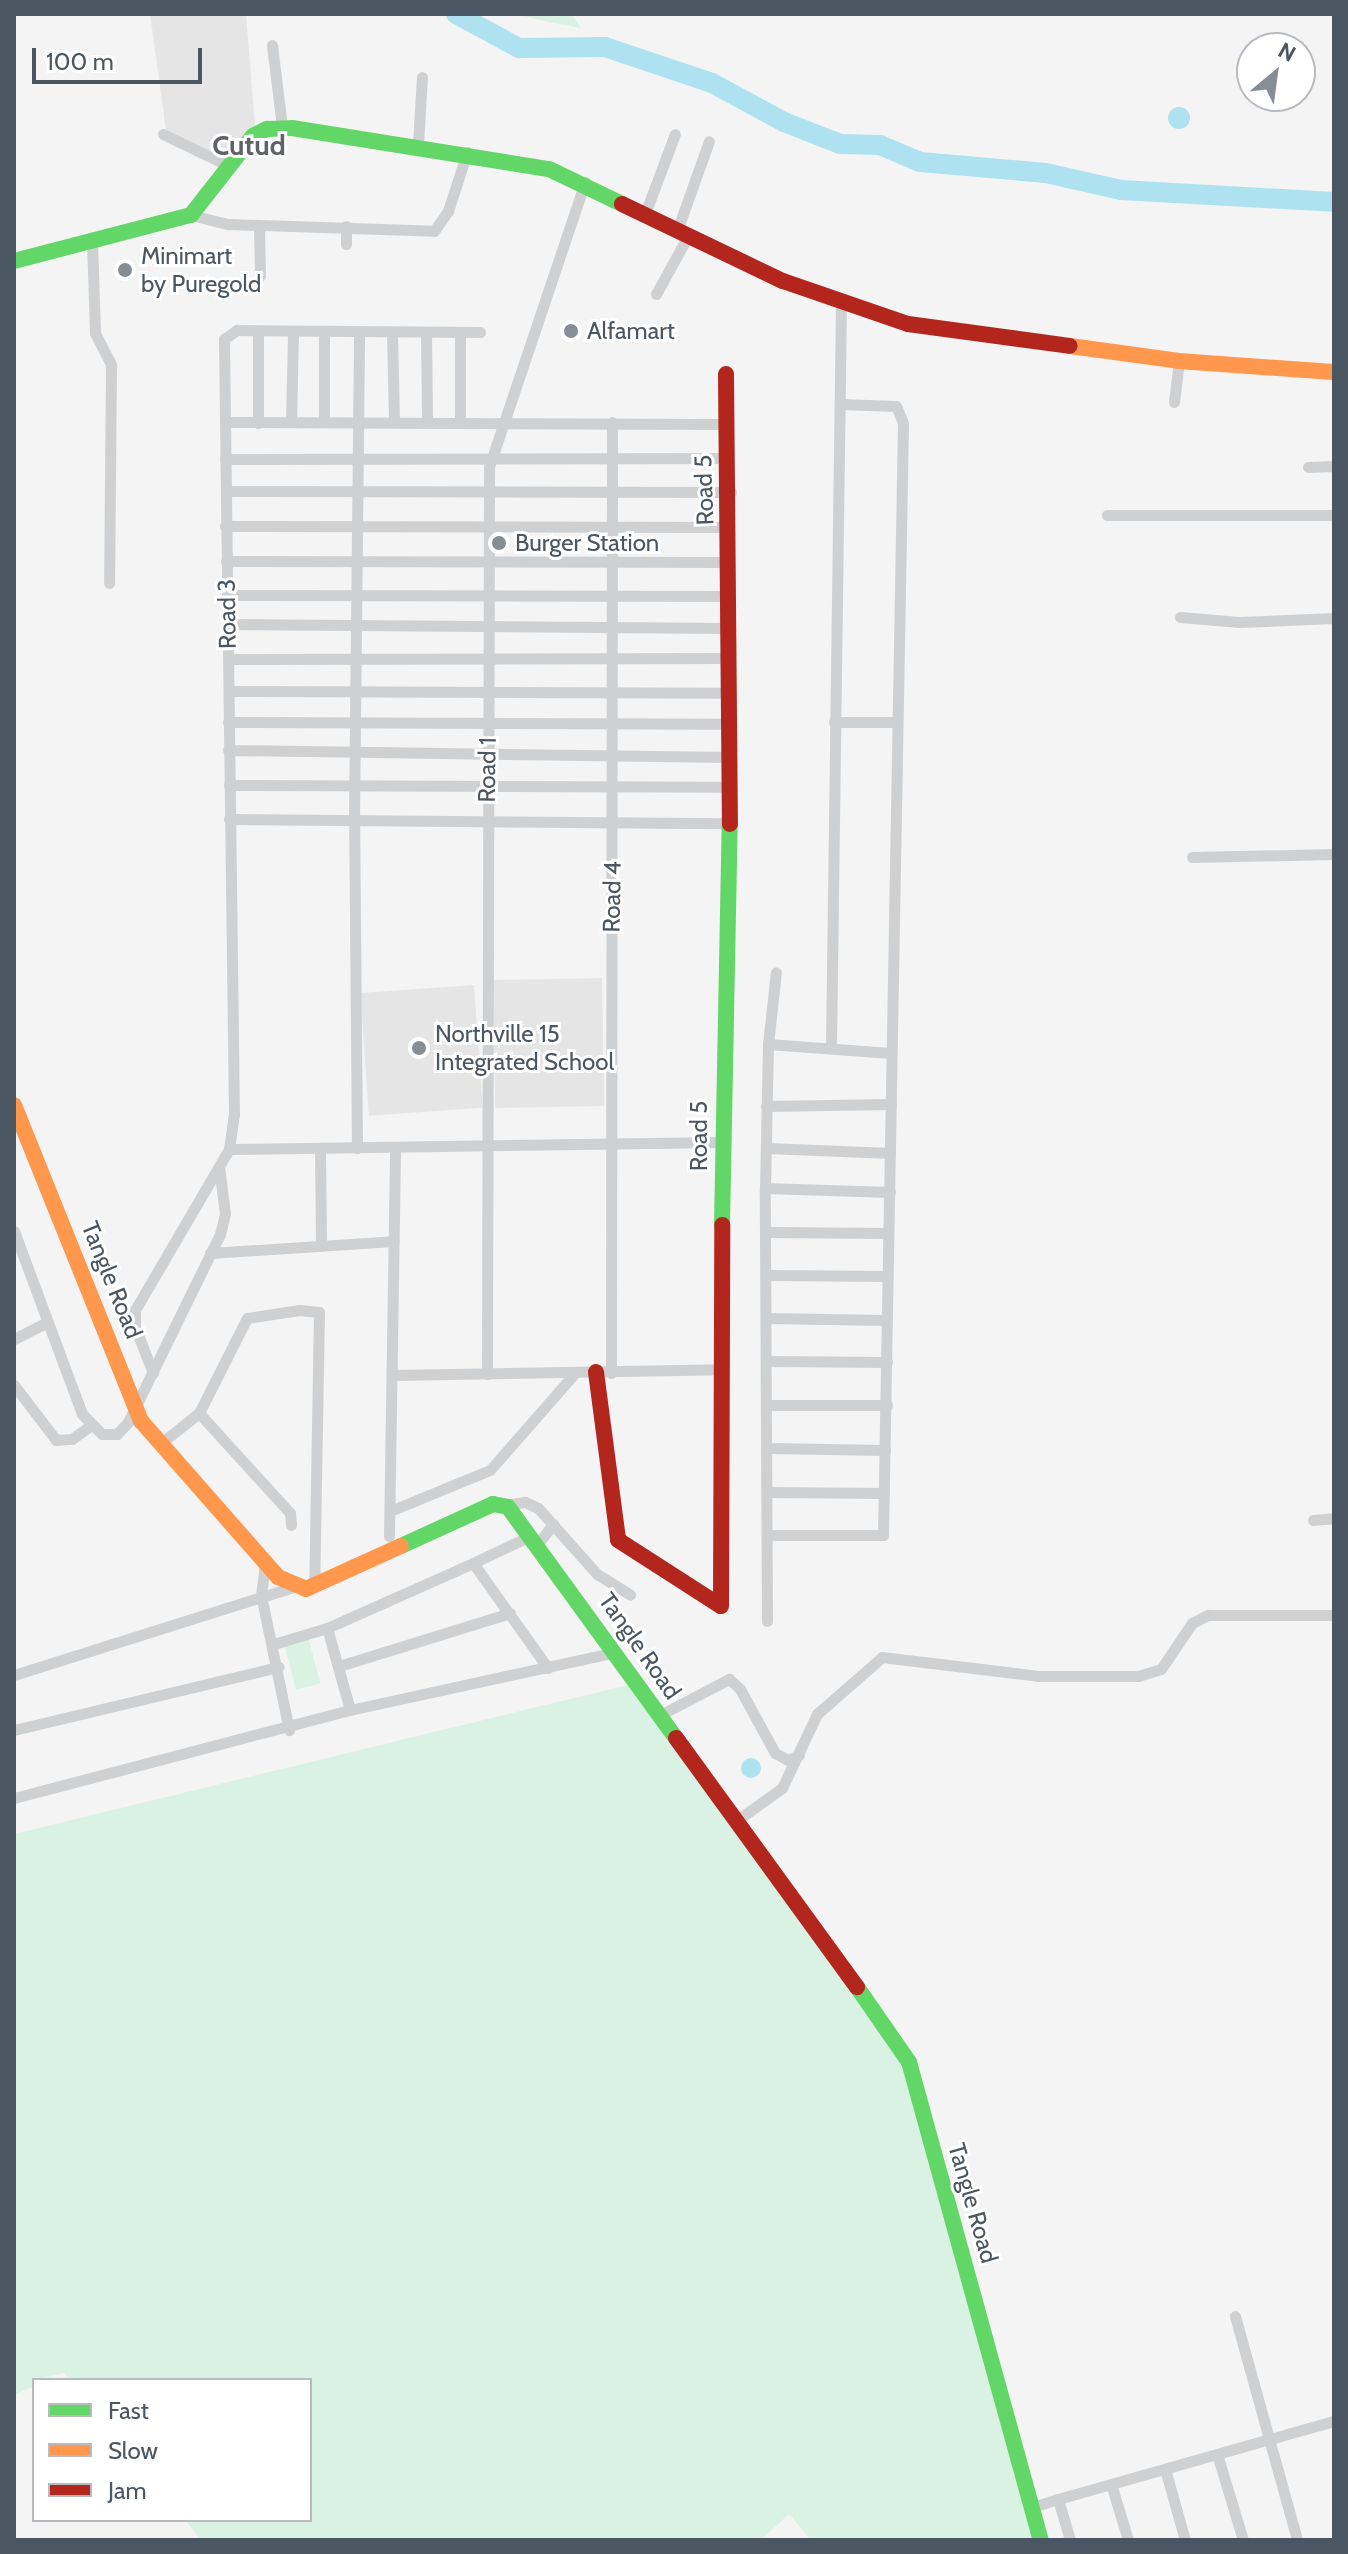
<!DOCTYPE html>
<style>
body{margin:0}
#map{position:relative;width:1348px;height:2554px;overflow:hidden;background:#f4f4f4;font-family:Cabin,sans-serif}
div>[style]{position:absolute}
.education>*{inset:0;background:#e6e5e6;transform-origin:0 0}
.green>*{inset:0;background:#d9f2e3;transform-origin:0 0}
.water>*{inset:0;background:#aee2f0}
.round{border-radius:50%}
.river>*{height:20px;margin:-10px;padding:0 10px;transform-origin:10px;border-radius:10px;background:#aee2f0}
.street>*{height:11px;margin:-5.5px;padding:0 5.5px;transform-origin:5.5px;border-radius:5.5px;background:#ced0d2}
.fast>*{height:16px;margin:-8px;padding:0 8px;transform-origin:8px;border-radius:8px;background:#63d668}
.slow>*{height:16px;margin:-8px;padding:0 8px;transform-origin:8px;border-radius:8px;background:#ff974d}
.jam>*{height:16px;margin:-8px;padding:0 8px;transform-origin:8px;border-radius:8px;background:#b3261e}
.dots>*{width:22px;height:22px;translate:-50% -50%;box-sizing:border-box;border:4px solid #fff;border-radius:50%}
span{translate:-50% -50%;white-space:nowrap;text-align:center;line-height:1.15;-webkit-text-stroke:6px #fff;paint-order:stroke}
.poi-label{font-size:24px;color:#4a5661}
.left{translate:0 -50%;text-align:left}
.street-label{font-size:24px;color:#4a5661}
.quarter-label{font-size:28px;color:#5f6368;font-weight:700}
.frame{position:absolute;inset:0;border:16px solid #4a5661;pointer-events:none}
.legend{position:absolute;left:32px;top:2378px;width:280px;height:144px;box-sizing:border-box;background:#fff;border:2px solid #b7bbc0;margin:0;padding:10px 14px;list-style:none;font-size:24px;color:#4a5661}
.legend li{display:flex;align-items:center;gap:16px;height:40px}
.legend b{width:40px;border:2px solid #b7bbc0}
.north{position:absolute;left:1236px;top:32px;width:80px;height:80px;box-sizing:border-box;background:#fff;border:2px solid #b7bbc0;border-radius:50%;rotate:29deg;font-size:22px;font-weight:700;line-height:32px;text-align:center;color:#4a5661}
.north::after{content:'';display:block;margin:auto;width:28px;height:36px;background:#868d94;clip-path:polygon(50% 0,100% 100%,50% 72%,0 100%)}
.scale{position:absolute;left:32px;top:48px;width:170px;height:36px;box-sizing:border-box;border:4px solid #4a5661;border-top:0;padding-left:10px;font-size:24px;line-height:28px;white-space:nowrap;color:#4a5661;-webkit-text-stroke:6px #fff;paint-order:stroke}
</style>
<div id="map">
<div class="education">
<div style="clip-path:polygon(150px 14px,246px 14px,255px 126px,225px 162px,166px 130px)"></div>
<div style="left:602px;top:978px;width:128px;height:109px;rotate:89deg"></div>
<div style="left:474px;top:985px;width:123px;height:114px;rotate:86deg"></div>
</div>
<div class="green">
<div style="clip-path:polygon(516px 14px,572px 14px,581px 28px,549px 22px)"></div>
<div style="left:308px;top:1637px;width:48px;height:25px;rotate:75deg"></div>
<div style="clip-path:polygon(632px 1684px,899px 2057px,1035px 2540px,811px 2540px,789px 2514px,761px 2540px,201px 2540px,185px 2520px,310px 2520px,310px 2380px,70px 2380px,64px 2373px,34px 2380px,34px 2386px,14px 2395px,14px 1834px)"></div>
</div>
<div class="water">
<div class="round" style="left:1168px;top:107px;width:22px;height:22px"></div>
<div class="round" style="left:741px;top:1758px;width:20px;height:20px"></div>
</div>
<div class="river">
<div style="left:456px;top:14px;width:72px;rotate:28.4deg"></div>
<div style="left:519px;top:48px;width:86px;rotate:-0.7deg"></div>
<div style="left:605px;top:47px;width:113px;rotate:18.6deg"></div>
<div style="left:712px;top:83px;width:82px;rotate:28.4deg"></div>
<div style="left:784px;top:122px;width:60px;rotate:21.4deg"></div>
<div style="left:840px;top:144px;width:40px;rotate:1.4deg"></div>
<div style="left:880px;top:145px;width:43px;rotate:23deg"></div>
<div style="left:920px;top:162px;width:126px;rotate:5deg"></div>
<div style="left:1046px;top:173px;width:77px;rotate:12.8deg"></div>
<div style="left:1121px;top:190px;width:213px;rotate:3.2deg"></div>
</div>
<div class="street">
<div style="left:272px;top:45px;width:83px;rotate:83deg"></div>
<div style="left:163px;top:134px;width:71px;rotate:25.8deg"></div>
<div style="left:418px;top:144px;width:67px;rotate:-86.6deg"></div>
<div style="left:646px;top:211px;width:82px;rotate:-69.4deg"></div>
<div style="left:191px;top:215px;width:38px;rotate:14deg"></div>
<div style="left:228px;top:224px;width:206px;rotate:1.9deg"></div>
<div style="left:434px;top:231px;width:24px;rotate:-55deg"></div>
<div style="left:448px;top:211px;width:62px;rotate:-72.1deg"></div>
<div style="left:259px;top:225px;width:51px;rotate:88.9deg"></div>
<div style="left:678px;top:228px;width:92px;rotate:-70.4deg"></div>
<div style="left:92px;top:241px;width:92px;rotate:88.1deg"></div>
<div style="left:95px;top:333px;width:36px;rotate:63deg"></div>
<div style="left:111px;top:365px;width:218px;rotate:90.5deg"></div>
<div style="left:346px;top:244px;width:18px;rotate:-90deg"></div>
<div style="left:656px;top:294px;width:68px;rotate:-61.2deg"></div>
<div style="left:258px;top:331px;width:92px;rotate:90deg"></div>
<div style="left:460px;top:332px;width:90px;rotate:90deg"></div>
<div style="left:324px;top:333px;width:89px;rotate:90deg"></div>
<div style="left:392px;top:333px;width:88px;rotate:88.7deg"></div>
<div style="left:426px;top:333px;width:88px;rotate:89.3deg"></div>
<div style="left:1174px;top:402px;width:41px;rotate:-83deg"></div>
<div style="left:225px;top:422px;width:500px;rotate:0.23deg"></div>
<div style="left:291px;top:422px;width:90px;rotate:-88.7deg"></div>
<div style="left:225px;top:459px;width:501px;rotate:-0.11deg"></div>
<div style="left:1308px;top:467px;width:26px;rotate:-2deg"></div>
<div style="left:226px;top:491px;width:505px;rotate:0.11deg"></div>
<div style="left:1107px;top:515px;width:227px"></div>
<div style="left:225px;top:526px;width:504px;rotate:0.11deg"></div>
<div style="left:226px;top:561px;width:503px;rotate:0.11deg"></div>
<div style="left:227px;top:595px;width:500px;rotate:0.11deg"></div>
<div style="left:1180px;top:617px;width:59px;rotate:4.8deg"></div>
<div style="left:1239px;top:622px;width:95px;rotate:-2.4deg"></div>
<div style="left:227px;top:624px;width:500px;rotate:0.46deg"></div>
<div style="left:228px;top:659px;width:502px;rotate:-0.11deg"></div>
<div style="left:230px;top:691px;width:499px;rotate:0.2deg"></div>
<div style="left:228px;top:722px;width:499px;rotate:0.2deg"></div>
<div style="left:834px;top:722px;width:61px"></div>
<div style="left:228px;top:750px;width:501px;rotate:0.8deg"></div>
<div style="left:229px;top:785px;width:499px;rotate:0.2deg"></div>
<div style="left:229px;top:819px;width:499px;rotate:0.5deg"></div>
<div style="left:1192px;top:857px;width:142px;rotate:-1.2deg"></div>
<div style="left:768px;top:1044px;width:123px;rotate:4.2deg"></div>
<div style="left:831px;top:1046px;width:742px;rotate:-89.23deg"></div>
<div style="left:766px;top:1106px;width:125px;rotate:-0.9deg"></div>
<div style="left:357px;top:1148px;width:328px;rotate:-90.5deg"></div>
<div style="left:354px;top:820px;width:488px;rotate:-89.4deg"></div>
<div style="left:767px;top:1148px;width:123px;rotate:2.3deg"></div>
<div style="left:229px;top:1149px;width:494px;rotate:-0.8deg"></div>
<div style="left:320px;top:1149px;width:97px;rotate:89.4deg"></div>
<div style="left:765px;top:1188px;width:125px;rotate:1.8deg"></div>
<div style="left:14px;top:1231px;width:195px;rotate:69.6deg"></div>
<div style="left:82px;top:1414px;width:28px;rotate:45deg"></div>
<div style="left:102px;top:1434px;width:15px"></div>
<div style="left:117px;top:1434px;width:16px;rotate:-47deg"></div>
<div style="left:128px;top:1422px;width:209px;rotate:-63.9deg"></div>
<div style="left:220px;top:1234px;width:21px;rotate:-76deg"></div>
<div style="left:225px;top:1214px;width:48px;rotate:-97.1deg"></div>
<div style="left:765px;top:1232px;width:123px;rotate:0.5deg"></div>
<div style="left:210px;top:1253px;width:184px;rotate:-3.7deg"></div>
<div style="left:767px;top:1275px;width:119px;rotate:0.5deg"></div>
<div style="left:766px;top:1318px;width:120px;rotate:1deg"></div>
<div style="left:14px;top:1339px;width:38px;rotate:-27deg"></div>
<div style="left:768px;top:1361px;width:119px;rotate:0.5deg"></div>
<div style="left:153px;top:1373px;width:49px;rotate:-111.4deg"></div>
<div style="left:135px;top:1327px;width:17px;rotate:-90deg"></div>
<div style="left:135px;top:1310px;width:186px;rotate:-59.7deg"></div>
<div style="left:229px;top:1149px;width:34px;rotate:-82deg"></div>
<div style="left:234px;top:1115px;width:776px;rotate:-90.74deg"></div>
<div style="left:224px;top:339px;width:16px;rotate:-35deg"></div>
<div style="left:237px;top:330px;width:243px;rotate:0.5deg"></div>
<div style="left:611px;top:1373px;width:951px;rotate:-89.94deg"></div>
<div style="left:487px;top:1374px;width:907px;rotate:-89.87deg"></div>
<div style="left:489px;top:467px;width:301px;rotate:-71.4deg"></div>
<div style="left:392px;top:1375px;width:330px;rotate:-1deg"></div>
<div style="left:14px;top:1385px;width:69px;rotate:52.6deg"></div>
<div style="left:56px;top:1440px;width:16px;rotate:-4deg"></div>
<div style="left:72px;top:1439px;width:22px;rotate:-36deg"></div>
<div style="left:769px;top:1405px;width:118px"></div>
<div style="left:199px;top:1413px;width:135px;rotate:47.7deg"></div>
<div style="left:290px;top:1513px;width:12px;rotate:85deg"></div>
<div style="left:160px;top:1444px;width:50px;rotate:-38.5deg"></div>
<div style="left:199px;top:1413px;width:106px;rotate:-63.2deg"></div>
<div style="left:247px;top:1318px;width:53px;rotate:-8.7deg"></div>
<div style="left:299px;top:1310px;width:20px;rotate:6deg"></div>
<div style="left:319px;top:1312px;width:273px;rotate:91deg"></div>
<div style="left:768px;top:1448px;width:117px;rotate:1deg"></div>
<div style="left:768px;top:1492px;width:116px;rotate:0.5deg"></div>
<div style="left:505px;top:1505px;width:20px;rotate:-9deg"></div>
<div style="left:525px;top:1502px;width:14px;rotate:25deg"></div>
<div style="left:538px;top:1508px;width:89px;rotate:48.2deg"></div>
<div style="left:597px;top:1574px;width:39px;rotate:32deg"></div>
<div style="left:390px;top:1511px;width:108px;rotate:-22.3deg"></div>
<div style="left:490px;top:1470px;width:129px;rotate:-48.8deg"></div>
<div style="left:1313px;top:1520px;width:21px;rotate:-5deg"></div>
<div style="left:768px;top:1535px;width:115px"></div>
<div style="left:883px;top:1535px;width:1112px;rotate:-88.97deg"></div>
<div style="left:903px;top:423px;width:18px;rotate:-112deg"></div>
<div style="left:896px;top:406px;width:56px;rotate:-178deg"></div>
<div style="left:389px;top:1536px;width:388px;rotate:-89.1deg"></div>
<div style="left:536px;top:1546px;width:28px;rotate:-52deg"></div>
<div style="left:265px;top:1563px;width:32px;rotate:97deg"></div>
<div style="left:261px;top:1595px;width:138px;rotate:78.3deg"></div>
<div style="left:473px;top:1563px;width:61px;rotate:-25.3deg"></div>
<div style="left:767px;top:1621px;width:433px;rotate:-90.3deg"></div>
<div style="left:765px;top:1188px;width:144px;rotate:-88.8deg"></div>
<div style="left:768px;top:1044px;width:72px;rotate:-83.7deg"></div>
<div style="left:327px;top:1628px;width:85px;rotate:74.3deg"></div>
<div style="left:274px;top:1644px;width:55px;rotate:-16.8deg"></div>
<div style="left:327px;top:1628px;width:160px;rotate:-24deg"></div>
<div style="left:473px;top:1563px;width:129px;rotate:54.5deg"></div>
<div style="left:339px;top:1666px;width:179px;rotate:-17.2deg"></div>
<div style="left:14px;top:1675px;width:293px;rotate:-17.5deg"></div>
<div style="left:660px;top:1715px;width:78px;rotate:-27.6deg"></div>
<div style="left:729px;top:1679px;width:15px;rotate:42deg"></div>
<div style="left:740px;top:1689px;width:73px;rotate:61.3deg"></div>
<div style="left:775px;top:1753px;width:15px;rotate:28deg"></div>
<div style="left:788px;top:1760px;width:12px;rotate:-24deg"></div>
<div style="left:14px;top:1730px;width:272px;rotate:-13.4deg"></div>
<div style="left:14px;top:1798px;width:347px;rotate:-14.7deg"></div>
<div style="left:350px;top:1710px;width:272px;rotate:-12.3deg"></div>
<div style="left:736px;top:1821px;width:57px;rotate:-35.7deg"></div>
<div style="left:782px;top:1788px;width:82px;rotate:-64.7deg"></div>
<div style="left:817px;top:1714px;width:86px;rotate:-41.2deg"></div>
<div style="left:882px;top:1657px;width:157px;rotate:6.9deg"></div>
<div style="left:1038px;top:1676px;width:100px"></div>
<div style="left:1138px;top:1676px;width:24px;rotate:-17deg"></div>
<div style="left:1161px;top:1669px;width:55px;rotate:-56deg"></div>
<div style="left:1192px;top:1623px;width:18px;rotate:-27deg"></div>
<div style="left:1208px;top:1615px;width:126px"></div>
<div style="left:1235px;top:2316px;width:232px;rotate:74.5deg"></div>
<div style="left:1217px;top:2454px;width:90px;rotate:73.2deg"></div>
<div style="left:1165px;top:2469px;width:74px;rotate:74.3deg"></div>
<div style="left:1111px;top:2484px;width:59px;rotate:73.1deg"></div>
<div style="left:1033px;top:2507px;width:26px;rotate:-18deg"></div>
<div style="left:1070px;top:2540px;width:43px;rotate:-106.3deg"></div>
<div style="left:1058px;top:2499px;width:287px;rotate:-15.8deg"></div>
</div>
<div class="fast">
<div style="left:14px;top:261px;width:183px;rotate:-14.6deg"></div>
<div style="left:191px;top:215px;width:100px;rotate:-51.9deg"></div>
<div style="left:253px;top:136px;width:16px;rotate:-27deg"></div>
<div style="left:267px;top:129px;width:25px;rotate:-2deg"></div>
<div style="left:292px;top:128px;width:260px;rotate:9.1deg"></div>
<div style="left:549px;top:169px;width:81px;rotate:25.6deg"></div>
<div style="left:722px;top:1225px;width:401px;rotate:-88.9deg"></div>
<div style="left:401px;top:1546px;width:101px;rotate:-24.5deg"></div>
<div style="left:493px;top:1504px;width:15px;rotate:11deg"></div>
<div style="left:508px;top:1507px;width:286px;rotate:54deg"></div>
<div style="left:857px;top:1987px;width:91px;rotate:55.3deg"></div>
<div style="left:909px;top:2062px;width:496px;rotate:74.6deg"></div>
</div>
<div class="slow">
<div style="left:1070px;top:346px;width:110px;rotate:7.8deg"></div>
<div style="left:1179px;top:361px;width:155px;rotate:4.1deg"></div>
<div style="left:14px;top:1105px;width:341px;rotate:68.1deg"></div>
<div style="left:141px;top:1421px;width:208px;rotate:48.7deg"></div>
<div style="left:278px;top:1577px;width:30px;rotate:23deg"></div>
<div style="left:306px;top:1589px;width:104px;rotate:-24.4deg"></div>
</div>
<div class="jam">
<div style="left:622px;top:204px;width:178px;rotate:25.6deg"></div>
<div style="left:783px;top:281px;width:132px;rotate:19deg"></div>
<div style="left:908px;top:324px;width:163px;rotate:7.7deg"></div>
<div style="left:726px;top:374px;width:450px;rotate:89.5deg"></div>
<div style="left:596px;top:1372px;width:169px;rotate:82.5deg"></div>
<div style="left:618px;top:1540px;width:122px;rotate:32.7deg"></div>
<div style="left:721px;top:1606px;width:381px;rotate:-89.8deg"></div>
<div style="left:676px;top:1738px;width:308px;rotate:54deg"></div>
</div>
<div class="dots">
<div style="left:125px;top:270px;background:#868d94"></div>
<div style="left:571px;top:331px;background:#868d94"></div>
<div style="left:499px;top:543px;background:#868d94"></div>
<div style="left:419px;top:1048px;background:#868d94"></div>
</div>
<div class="poi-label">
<span class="left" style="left:141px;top:270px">Minimart<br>by Puregold</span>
<span class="left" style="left:587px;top:331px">Alfamart</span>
<span class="left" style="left:515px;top:543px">Burger Station</span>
<span class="left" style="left:435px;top:1048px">Northville 15<br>Integrated School</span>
</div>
<div class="street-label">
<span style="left:704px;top:490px;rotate:-92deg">Road 5</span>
<span style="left:227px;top:614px;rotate:-91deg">Road 3</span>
<span style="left:487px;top:770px;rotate:-89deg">Road 1</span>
<span style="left:612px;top:897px;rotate:-89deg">Road 4</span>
<span style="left:699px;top:1136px;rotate:-90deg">Road 5</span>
<span style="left:112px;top:1280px;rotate:68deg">Tangle Road</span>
<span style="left:640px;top:1646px;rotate:55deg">Tangle Road</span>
<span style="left:973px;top:2203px;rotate:74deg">Tangle Road</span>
</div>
<div class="quarter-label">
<span style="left:249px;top:145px">Cutud</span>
</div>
<div class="frame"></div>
<ul class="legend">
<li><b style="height:10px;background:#63d668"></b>Fast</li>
<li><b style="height:10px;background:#ff974d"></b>Slow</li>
<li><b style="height:10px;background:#b3261e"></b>Jam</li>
</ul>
<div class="north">N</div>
<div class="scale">100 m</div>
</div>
